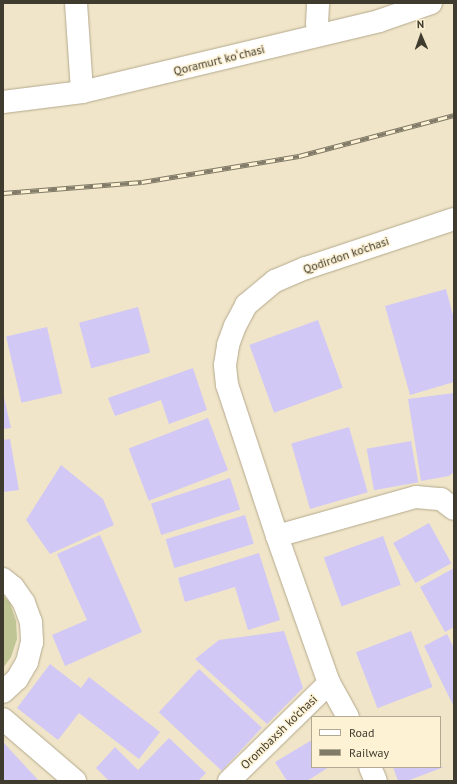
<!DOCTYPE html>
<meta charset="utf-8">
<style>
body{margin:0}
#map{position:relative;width:457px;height:784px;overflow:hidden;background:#f0e5c8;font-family:"PT Sans",sans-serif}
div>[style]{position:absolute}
.green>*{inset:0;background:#bfc594}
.building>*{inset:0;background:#d1c8f6;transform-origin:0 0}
.roads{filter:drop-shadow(0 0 1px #b4a98e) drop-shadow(0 0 1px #b4a98e)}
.minor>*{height:22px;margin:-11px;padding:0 11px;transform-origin:11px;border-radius:11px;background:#fff}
.major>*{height:22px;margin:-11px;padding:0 11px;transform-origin:11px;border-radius:11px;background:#fff}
.rail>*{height:4.5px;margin-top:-2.25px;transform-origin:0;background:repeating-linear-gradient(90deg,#fef2d5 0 9px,#817b68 0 18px);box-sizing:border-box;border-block:1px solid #817b68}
span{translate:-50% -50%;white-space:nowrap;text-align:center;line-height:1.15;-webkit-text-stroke:3px #fef2d5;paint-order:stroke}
.street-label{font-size:12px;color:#3f3b2f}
.frame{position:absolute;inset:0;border:4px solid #3f3b2f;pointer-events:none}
.legend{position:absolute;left:311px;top:716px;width:130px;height:52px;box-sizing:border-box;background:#fef2d5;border:1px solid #b2a993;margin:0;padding:5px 7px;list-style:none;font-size:12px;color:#3f3b2f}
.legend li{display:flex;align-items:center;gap:8px;height:20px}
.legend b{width:20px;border:1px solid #b2a993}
.north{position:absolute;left:401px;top:16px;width:40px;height:40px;-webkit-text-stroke:3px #fef2d5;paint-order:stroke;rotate:358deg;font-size:11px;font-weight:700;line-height:16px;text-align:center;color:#3f3b2f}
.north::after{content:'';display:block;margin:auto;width:14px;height:18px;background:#3f3b2f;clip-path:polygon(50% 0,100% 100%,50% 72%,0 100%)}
</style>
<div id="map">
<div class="green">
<div style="clip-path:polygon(3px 595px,10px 603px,16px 621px,17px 639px,11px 657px,3px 668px)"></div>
</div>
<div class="building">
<div style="clip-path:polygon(446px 289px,454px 319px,454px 382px,410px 395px,385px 306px)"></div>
<div style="left:138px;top:307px;width:47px;height:61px;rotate:75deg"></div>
<div style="left:318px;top:320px;width:72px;height:73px;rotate:70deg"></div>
<div style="left:47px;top:327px;width:68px;height:42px;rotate:77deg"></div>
<div style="clip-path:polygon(193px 368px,207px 410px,169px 424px,161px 400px,115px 416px,108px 398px)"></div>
<div style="clip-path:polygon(3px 393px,11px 428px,3px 429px)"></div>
<div style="clip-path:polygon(454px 393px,454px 472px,449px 476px,421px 481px,408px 399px)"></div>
<div style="left:208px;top:418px;width:56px;height:85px;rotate:69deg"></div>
<div style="left:349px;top:427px;width:68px;height:60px;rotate:74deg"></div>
<div style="clip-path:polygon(10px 439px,19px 490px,3px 492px,3px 440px)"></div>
<div style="left:411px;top:441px;width:42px;height:45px;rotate:80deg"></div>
<div style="clip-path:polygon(61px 465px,103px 499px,114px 525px,50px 554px,26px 520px)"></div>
<div style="left:230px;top:478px;width:33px;height:83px;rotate:72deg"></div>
<div style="left:245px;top:515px;width:30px;height:83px;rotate:73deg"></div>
<div style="left:429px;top:523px;width:46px;height:41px;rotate:61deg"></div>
<div style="clip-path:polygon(100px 535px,142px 632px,65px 666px,52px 635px,87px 620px,57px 554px)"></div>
<div style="left:383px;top:536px;width:52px;height:63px;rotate:70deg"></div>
<div style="clip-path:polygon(259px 553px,280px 620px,248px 630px,235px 587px,185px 602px,178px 578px)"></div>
<div style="clip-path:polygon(454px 568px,454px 627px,445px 632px,420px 587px)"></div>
<div style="clip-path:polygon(284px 631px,303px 688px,267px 724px,195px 659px,219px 640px)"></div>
<div style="left:411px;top:631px;width:60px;height:59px;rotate:69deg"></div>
<div style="clip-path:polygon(447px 634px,454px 648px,454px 707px,424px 646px)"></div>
<div style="clip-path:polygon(50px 664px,81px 688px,89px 677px,160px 732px,139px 759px,79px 713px,58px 740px,17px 708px)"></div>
<div style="left:199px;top:669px;width:86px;height:59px;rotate:43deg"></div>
<div style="clip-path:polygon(169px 738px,206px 773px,198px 781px,109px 781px,96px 768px,115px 747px,138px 770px)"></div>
<div style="clip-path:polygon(312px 740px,312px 767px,329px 767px,307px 781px,287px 781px,275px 762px)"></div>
<div style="clip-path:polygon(3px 742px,39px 781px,3px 781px)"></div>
<div style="clip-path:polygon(393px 767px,444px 767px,407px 781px,398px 781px)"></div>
</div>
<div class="roads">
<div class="minor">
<div style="left:76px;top:3px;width:89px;rotate:86.1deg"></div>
<div style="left:317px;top:24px;width:21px;rotate:-87deg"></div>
<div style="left:277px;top:536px;width:144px;rotate:-15.7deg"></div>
<div style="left:416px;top:497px;width:25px;rotate:5deg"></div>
<div style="left:441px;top:499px;width:16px;rotate:38deg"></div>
<div style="left:3px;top:579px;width:13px;rotate:39deg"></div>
<div style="left:13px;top:587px;width:19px;rotate:55deg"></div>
<div style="left:24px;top:603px;width:20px;rotate:70deg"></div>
<div style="left:31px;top:622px;width:20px;rotate:87deg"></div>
<div style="left:32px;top:642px;width:21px;rotate:104deg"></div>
<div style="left:27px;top:662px;width:20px;rotate:120deg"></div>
<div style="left:17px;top:679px;width:19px;rotate:137deg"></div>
<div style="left:348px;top:717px;width:39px;rotate:-119deg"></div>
<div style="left:329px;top:683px;width:156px;rotate:-109.5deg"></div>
<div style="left:277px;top:536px;width:159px;rotate:-108.3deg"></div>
<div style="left:227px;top:385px;width:20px;rotate:-96deg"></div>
<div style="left:225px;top:365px;width:20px;rotate:-81deg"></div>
<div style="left:228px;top:345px;width:20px;rotate:-70deg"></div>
<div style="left:235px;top:326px;width:24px;rotate:-62deg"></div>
<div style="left:246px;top:305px;width:38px;rotate:-40deg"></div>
<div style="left:275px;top:281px;width:34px;rotate:-23deg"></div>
<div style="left:306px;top:268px;width:156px;rotate:-18.3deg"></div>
<div style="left:3px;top:719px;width:95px;rotate:40.7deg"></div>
<div style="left:370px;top:767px;width:15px;rotate:67deg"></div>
<div style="left:229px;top:781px;width:140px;rotate:-44.4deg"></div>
</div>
<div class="major">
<div style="left:3px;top:102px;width:80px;rotate:-7.2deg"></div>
<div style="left:82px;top:92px;width:305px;rotate:-13.4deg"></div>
<div style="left:379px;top:21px;width:55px;rotate:-19.1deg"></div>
</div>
</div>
<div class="rail">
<div style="left:3px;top:193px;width:139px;rotate:-4.5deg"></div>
<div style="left:142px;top:182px;width:159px;rotate:-9.4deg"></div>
<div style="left:299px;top:156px;width:160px;rotate:-14.8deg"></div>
</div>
<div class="street-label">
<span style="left:219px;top:60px;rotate:-14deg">Qoramurt koʻchasi</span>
<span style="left:346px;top:255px;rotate:-19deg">Qodirdon ko'chasi</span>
<span style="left:279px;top:732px;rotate:-44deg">Orombaxsh ko'chasi</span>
</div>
<div class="frame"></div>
<ul class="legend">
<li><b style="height:5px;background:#fff"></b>Road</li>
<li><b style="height:5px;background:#817b68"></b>Railway</li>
</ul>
<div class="north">N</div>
</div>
